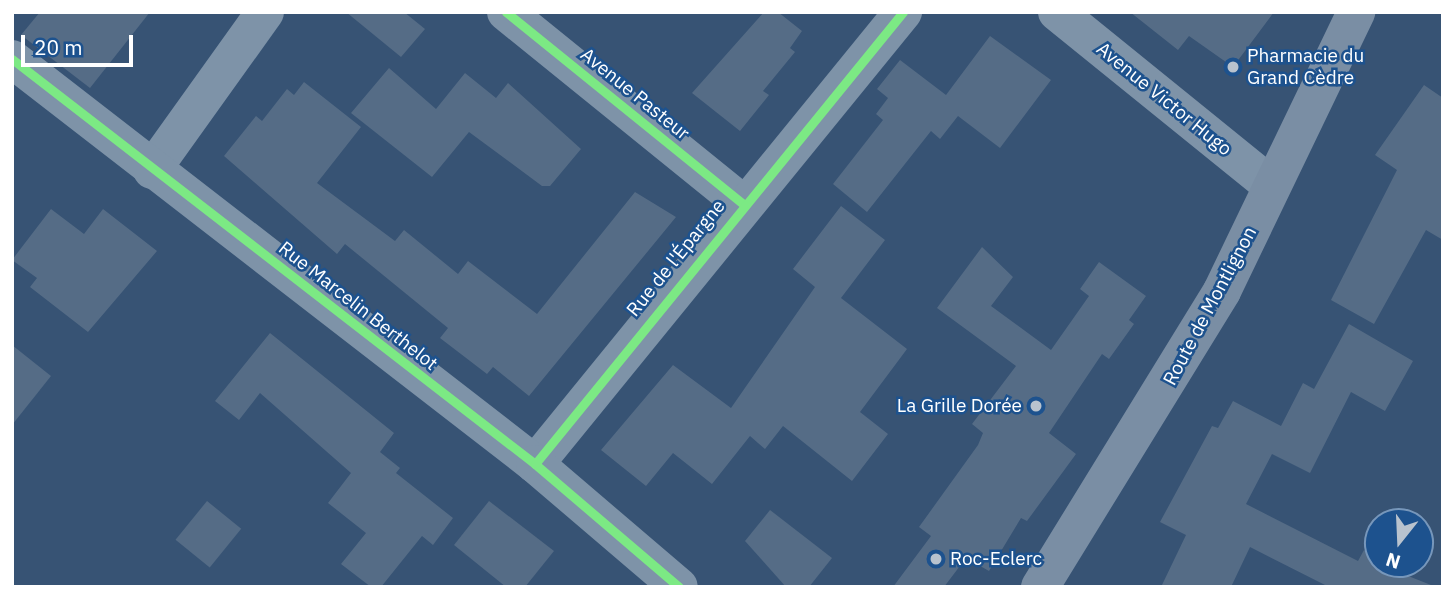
<!DOCTYPE html>
<meta charset="utf-8">
<style>
body{margin:0}
#map{position:relative;width:1455px;height:599px;overflow:hidden;background:#375374;font-family:"IBM Plex Sans",sans-serif}
div>[style]{position:absolute}
.building>*{inset:0;background:#556c86;transform-origin:0 0}
.minor>*{height:38px;margin:-19px;padding:0 19px;transform-origin:19px;border-radius:19px;background:#7e93a8}
.tertiary>*{height:38px;margin:-19px;padding:0 19px;transform-origin:19px;border-radius:19px;background:#7e93a8}
.secondary>*{height:38px;margin:-19px;padding:0 19px;transform-origin:19px;border-radius:19px;background:#7a8ea4}
.cycleway>*{height:9px;margin:-4.5px;padding:0 4.5px;transform-origin:4.5px;border-radius:4.5px;background:#7ce984}
.dots>*{width:19px;height:19px;translate:-50% -50%;box-sizing:border-box;border:4px solid #1d528e;border-radius:50%}
span{translate:-50% -50%;white-space:nowrap;text-align:center;line-height:1.15;-webkit-text-stroke:5px #1d528e;paint-order:stroke}
.poi-label{font-size:19px;color:#fff}
.left{translate:0 -50%;text-align:left}
.right{translate:-100% -50%;text-align:right}
.street-label{font-size:19px;color:#fff}
.frame{position:absolute;inset:0;border:14px solid #fff;pointer-events:none}
.north{position:absolute;left:1364px;top:508px;width:70px;height:70px;box-sizing:border-box;background:#1d528e;border:2px solid #7797bb;border-radius:50%;rotate:198deg;font-size:19px;font-weight:700;line-height:28px;text-align:center;color:#fff}
.north::after{content:'';display:block;margin:auto;width:24px;height:32px;background:#b9c3ce;clip-path:polygon(50% 0,100% 100%,50% 72%,0 100%)}
.scale{position:absolute;left:21px;top:35px;width:112px;height:32px;box-sizing:border-box;border:4px solid #fff;border-top:0;padding-left:9px;font-size:21px;line-height:24px;white-space:nowrap;color:#fff;-webkit-text-stroke:5px #1d528e;paint-order:stroke}
</style>
<div id="map">
<div class="building">
<div style="clip-path:polygon(40px 12px,150px 12px,90px 88px,21px 35px)"></div>
<div style="clip-path:polygon(346px 12px,404px 12px,425px 29px,401px 57px)"></div>
<div style="clip-path:polygon(764px 12px,778px 12px,802px 31px,790px 48px,795px 52px,763px 91px,769px 95px,740px 131px,692px 93px)"></div>
<div style="clip-path:polygon(1130px 12px,1274px 12px,1233px 67px,1189px 36px,1178px 50px)"></div>
<div style="clip-path:polygon(990px 36px,1051px 80px,1000px 148px,958px 116px,940px 139px,931px 131px,867px 212px,833px 184px,883px 120px,876px 114px,888px 98px,877px 89px,900px 60px,946px 95px)"></div>
<div style="clip-path:polygon(389px 68px,436px 109px,465px 73px,496px 98px,508px 83px,581px 149px,550px 186px,542px 186px,469px 132px,432px 177px,351px 113px)"></div>
<div style="clip-path:polygon(304px 82px,361px 127px,317px 183px,395px 241px,404px 230px,458px 274px,468px 261px,537px 314px,635px 192px,676px 217px,529px 396px,493px 367px,487px 374px,440px 338px,448px 328px,345px 244px,337px 254px,224px 156px,256px 116px,262px 121px,287px 89px,294px 95px)"></div>
<div style="clip-path:polygon(1424px 85px,1443px 98px,1443px 240px,1426px 230px,1374px 324px,1331px 300px,1397px 170px,1375px 155px)"></div>
<div style="clip-path:polygon(841px 206px,885px 240px,841px 298px,907px 349px,860px 412px,888px 434px,852px 481px,783px 426px,765px 449px,750px 436px,712px 484px,673px 453px,646px 486px,601px 450px,673px 365px,731px 408px,815px 287px,793px 269px)"></div>
<div style="clip-path:polygon(51px 209px,84px 234px,103px 209px,157px 251px,88px 332px,30px 287px,37px 278px,12px 260px)"></div>
<div style="clip-path:polygon(982px 247px,1013px 277px,991px 306px,1051px 350px,1089px 296px,1080px 289px,1099px 262px,1146px 296px,1129px 320px,1134px 324px,1109px 359px,1102px 354px,1049px 433px,1076px 454px,1027px 521px,1021px 518px,989px 571px,966px 558px,944px 587px,893px 587px,931px 536px,919px 527px,978px 445px,983px 433px,972px 424px,1016px 366px,937px 308px)"></div>
<div style="clip-path:polygon(1349px 324px,1413px 361px,1385px 411px,1351px 392px,1310px 473px,1272px 454px,1246px 504px,1358px 561px,1364px 550px,1378px 564px,1436px 587px,1329px 587px,1250px 547px,1231px 587px,1161px 587px,1186px 535px,1160px 522px,1212px 426px,1218px 428px,1233px 401px,1281px 426px,1303px 383px,1314px 389px)"></div>
<div style="clip-path:polygon(270px 333px,394px 433px,380px 452px,400px 468px,396px 473px,453px 518px,433px 545px,422px 536px,381px 587px,371px 587px,341px 564px,366px 533px,328px 503px,351px 473px,260px 393px,239px 420px,215px 401px)"></div>
<div style="clip-path:polygon(12px 345px,51px 376px,12px 425px)"></div>
<div style="left:207px;top:501px;width:44px;height:50px;rotate:39deg"></div>
<div style="clip-path:polygon(489px 501px,554px 551px,525px 587px,506px 587px,454px 545px)"></div>
<div style="clip-path:polygon(770px 510px,832px 558px,809px 587px,786px 587px,745px 541px)"></div>
</div>
<div class="minor">
<div style="left:506px;top:12px;width:304px;rotate:39deg"></div>
<div style="left:1057px;top:12px;width:275px;rotate:39deg"></div>
<div style="left:152px;top:170px;width:194px;rotate:-54.4deg"></div>
<div style="left:535px;top:464px;width:583px;rotate:-50.85deg"></div>
</div>
<div class="tertiary">
<div style="left:12px;top:59px;width:661px;rotate:37.75deg"></div>
<div style="left:535px;top:464px;width:189px;rotate:40.5deg"></div>
</div>
<div class="secondary">
<div style="left:1040px;top:587px;width:347px;rotate:-58.4deg"></div>
<div style="left:1222px;top:291px;width:310px;rotate:-64.3deg"></div>
</div>
<div class="cycleway">
<div style="left:506px;top:12px;width:304px;rotate:39deg"></div>
<div style="left:12px;top:59px;width:661px;rotate:37.75deg"></div>
<div style="left:535px;top:464px;width:189px;rotate:40.5deg"></div>
<div style="left:535px;top:464px;width:583px;rotate:-50.85deg"></div>
</div>
<div class="dots">
<div style="left:1233px;top:67px;background:#b9c3ce"></div>
<div style="left:1036px;top:406px;background:#b9c3ce"></div>
<div style="left:936px;top:559px;background:#b9c3ce"></div>
</div>
<div class="poi-label">
<span class="left" style="left:1247px;top:67px">Pharmacie du<br>Grand Cèdre</span>
<span class="right" style="left:1022px;top:406px">La Grille Dorée</span>
<span class="left" style="left:950px;top:559px">Roc-Eclerc</span>
</div>
<div class="street-label">
<span style="left:635px;top:94px;rotate:39deg">Avenue Pasteur</span>
<span style="left:1164px;top:99px;rotate:39deg">Avenue Victor Hugo</span>
<span style="left:676px;top:258px;rotate:-51deg">Rue de l'Épargne</span>
<span style="left:358px;top:306px;rotate:38deg">Rue Marcelin Berthelot</span>
<span style="left:1210px;top:306px;rotate:-62deg">Route de Montlignon</span>
</div>
<div class="frame"></div>
<div class="north">N</div>
<div class="scale">20 m</div>
</div>
